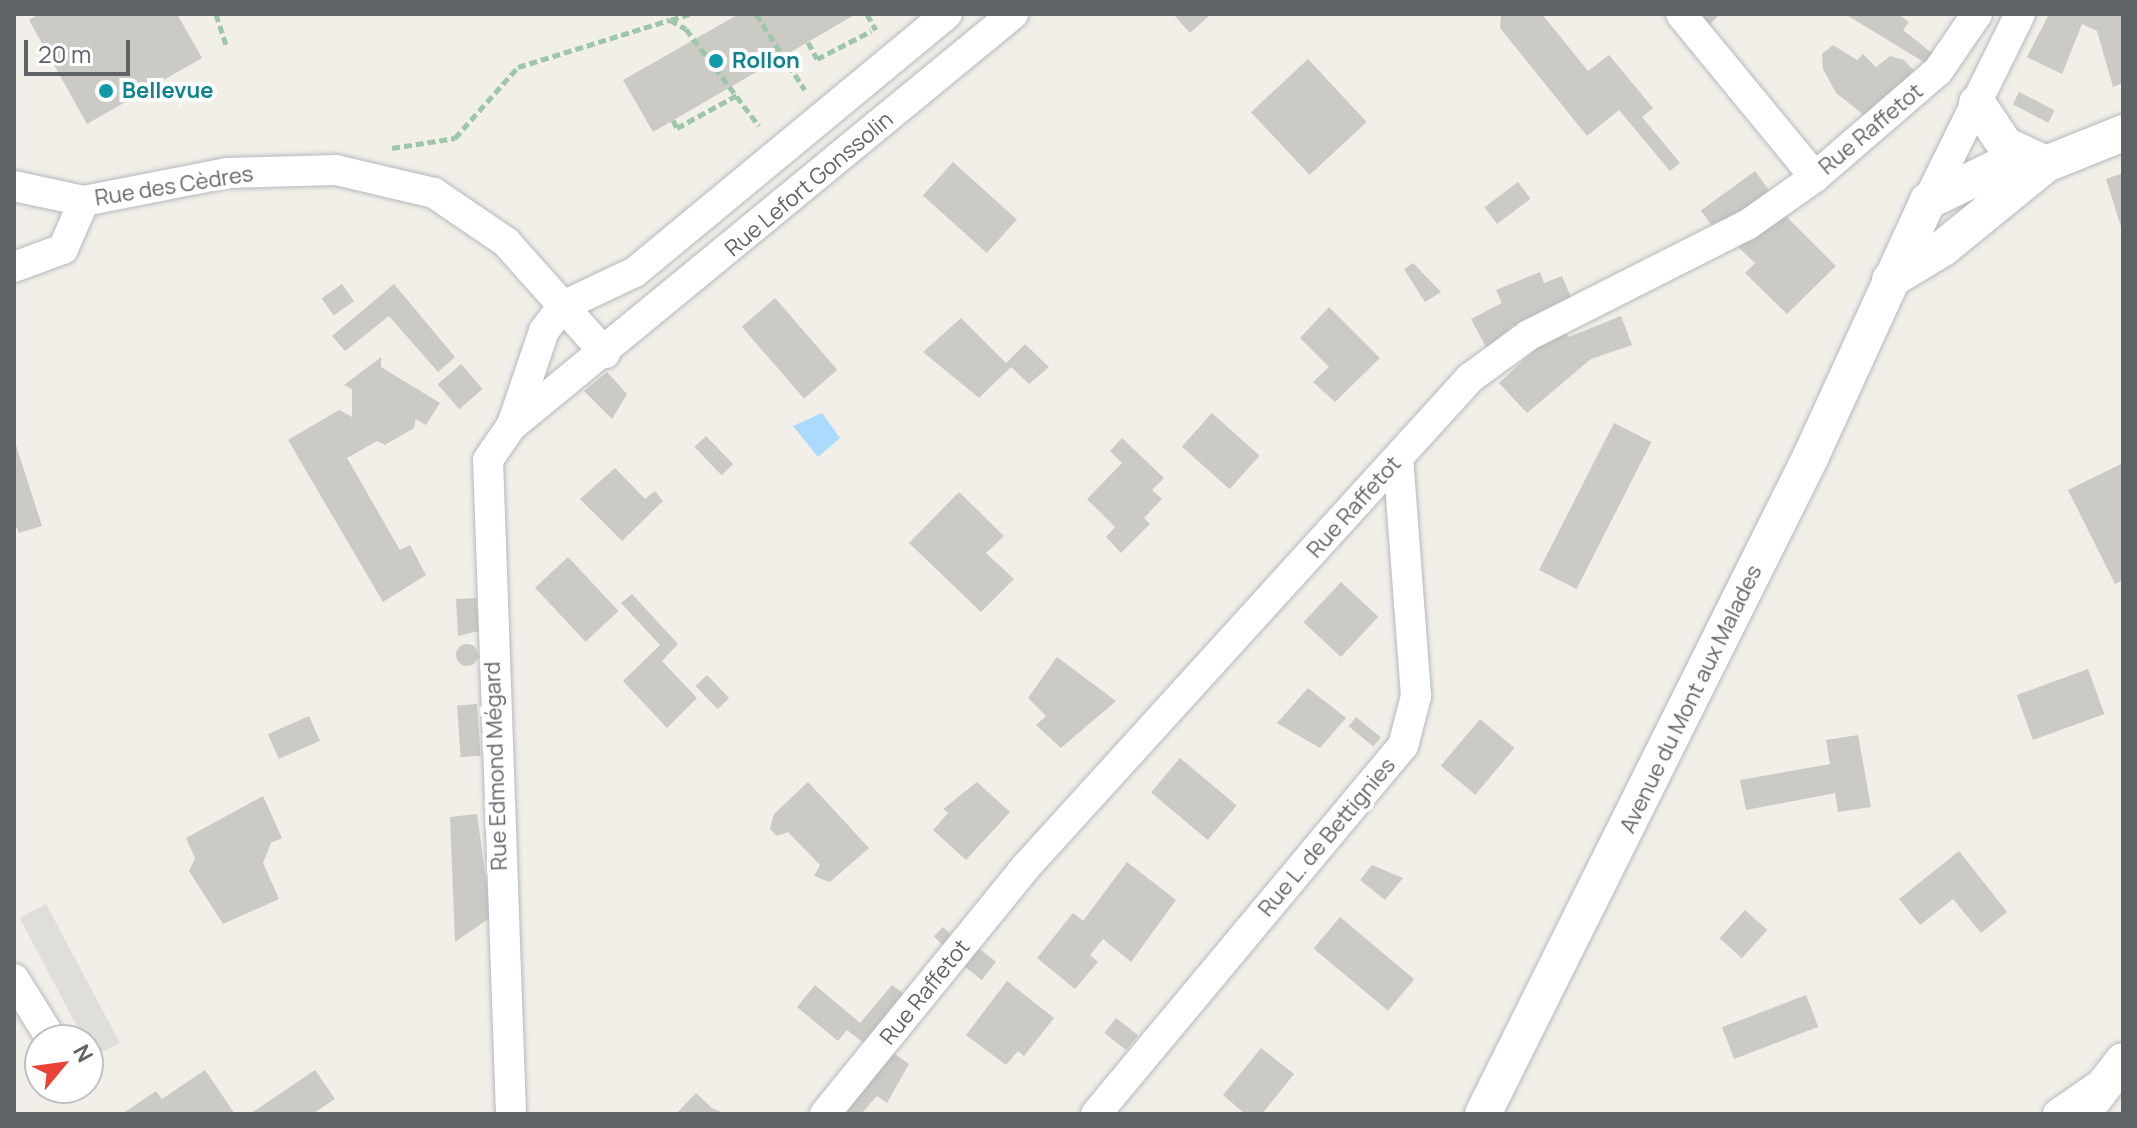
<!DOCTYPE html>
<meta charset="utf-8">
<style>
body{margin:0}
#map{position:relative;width:2137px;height:1128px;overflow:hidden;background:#f1efe8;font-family:Manrope,sans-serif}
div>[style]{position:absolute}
.industrial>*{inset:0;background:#e0deda;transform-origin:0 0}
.water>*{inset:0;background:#aadaff}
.building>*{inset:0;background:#cccac5;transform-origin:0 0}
.round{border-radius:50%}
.path>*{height:5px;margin-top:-2.5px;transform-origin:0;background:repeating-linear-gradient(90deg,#9cc7a9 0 8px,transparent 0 12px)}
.roads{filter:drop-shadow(0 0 2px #b5b8bc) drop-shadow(0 0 2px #b5b8bc)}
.minor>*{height:30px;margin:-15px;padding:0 15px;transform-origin:15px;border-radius:15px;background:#fff}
.tertiary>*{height:36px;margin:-18px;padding:0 18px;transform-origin:18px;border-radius:18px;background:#fff}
.dots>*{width:22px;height:22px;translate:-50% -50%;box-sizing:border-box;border:4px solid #fff;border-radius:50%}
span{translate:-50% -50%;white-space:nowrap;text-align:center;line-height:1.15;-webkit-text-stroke:8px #fff;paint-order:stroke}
.culture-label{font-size:22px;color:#0d838f;font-weight:700}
.left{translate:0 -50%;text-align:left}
.street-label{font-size:22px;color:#5f6368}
.frame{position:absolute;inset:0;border:16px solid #5f6368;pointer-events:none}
.north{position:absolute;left:24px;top:1024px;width:80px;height:80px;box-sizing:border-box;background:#fff;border:2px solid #bfc1c3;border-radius:50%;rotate:61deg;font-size:22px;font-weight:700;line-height:32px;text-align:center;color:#5f6368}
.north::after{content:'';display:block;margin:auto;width:28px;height:36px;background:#ea4335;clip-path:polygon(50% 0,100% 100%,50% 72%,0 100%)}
.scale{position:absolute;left:24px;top:40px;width:106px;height:36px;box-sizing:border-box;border:4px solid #5f6368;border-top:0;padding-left:10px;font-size:24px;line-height:28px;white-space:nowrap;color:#5f6368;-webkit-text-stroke:6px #fff;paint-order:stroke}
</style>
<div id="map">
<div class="industrial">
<div style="left:46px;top:904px;width:157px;height:30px;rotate:62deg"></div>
</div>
<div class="water">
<div style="clip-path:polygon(822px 413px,840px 438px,818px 457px,793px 426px)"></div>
</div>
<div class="building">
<div style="clip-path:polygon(39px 14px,177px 14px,202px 58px,87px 124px,29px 20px)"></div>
<div style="clip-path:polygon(739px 14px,856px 14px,653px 132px,623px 80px)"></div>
<div style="clip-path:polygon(1173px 14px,1211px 14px,1190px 33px)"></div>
<div style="clip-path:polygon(1542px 14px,1588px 71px,1609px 55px,1653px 108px,1642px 117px,1680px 163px,1670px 171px,1619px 110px,1587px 136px,1500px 28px,1501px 14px)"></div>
<div style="clip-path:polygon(1694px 14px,1720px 14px,1706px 28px)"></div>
<div style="clip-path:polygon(1845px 14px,1898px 14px,1909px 22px,1903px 30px,1933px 54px,1927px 64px)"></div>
<div style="clip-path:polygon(2049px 14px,2123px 14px,2123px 83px,2113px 87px,2097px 31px,2082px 24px,2062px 74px,2027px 57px)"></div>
<div style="clip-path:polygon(1833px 45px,1857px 60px,1863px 54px,1876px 67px,1890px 56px,1904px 60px,1916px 73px,1864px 115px,1836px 93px,1823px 69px,1822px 54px)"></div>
<div style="left:1308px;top:59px;width:86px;height:78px;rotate:47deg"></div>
<div style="left:2019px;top:92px;width:40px;height:14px;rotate:27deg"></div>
<div style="left:953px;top:162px;width:86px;height:45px;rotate:42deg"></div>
<div style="left:1755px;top:171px;width:29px;height:67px;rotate:54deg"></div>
<div style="clip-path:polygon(2123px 173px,2123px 233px,2106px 179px)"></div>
<div style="left:1518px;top:182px;width:21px;height:42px;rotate:53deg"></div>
<div style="clip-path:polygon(1783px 213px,1836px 266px,1787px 314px,1745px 273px,1755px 263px,1734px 243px)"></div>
<div style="clip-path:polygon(1413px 263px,1441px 292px,1425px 302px,1404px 269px)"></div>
<div style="clip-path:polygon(1540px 272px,1544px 283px,1562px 276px,1573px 302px,1512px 326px,1487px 349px,1471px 319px,1502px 303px,1496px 290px)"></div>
<div style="left:342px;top:284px;width:21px;height:25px;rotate:55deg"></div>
<div style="clip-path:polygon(394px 284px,455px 357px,438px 372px,389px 316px,345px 351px,332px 336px)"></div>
<div style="left:775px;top:298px;width:95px;height:44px;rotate:49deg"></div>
<div style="clip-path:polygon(1329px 307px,1380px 358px,1335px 402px,1313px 382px,1329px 367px,1300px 338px)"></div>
<div style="clip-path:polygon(1621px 316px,1632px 345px,1591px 359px,1527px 413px,1499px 383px,1550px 336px,1564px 331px,1569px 337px)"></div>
<div style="clip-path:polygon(961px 318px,1006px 363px,1025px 344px,1049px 367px,1029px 384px,1011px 367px,979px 398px,923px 352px)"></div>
<div style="clip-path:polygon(381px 357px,381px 367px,440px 403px,426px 425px,416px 419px,414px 428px,385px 445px,377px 441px,347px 458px,400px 550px,410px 545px,426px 575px,383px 602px,288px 440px,339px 410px,352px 417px,352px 389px,344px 385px)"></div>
<div style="left:461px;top:364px;width:33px;height:31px;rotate:49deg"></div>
<div style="clip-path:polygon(607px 372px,627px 394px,612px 419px,584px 391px)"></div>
<div style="left:1212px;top:413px;width:64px;height:45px;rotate:42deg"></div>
<div style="left:1614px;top:423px;width:42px;height:165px;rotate:27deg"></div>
<div style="left:706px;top:436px;width:39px;height:16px;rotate:46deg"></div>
<div style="clip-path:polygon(1122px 438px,1164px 478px,1152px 490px,1162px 499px,1144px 518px,1150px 524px,1121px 553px,1106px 537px,1115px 527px,1087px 499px,1122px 463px,1110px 451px)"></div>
<div style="clip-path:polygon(15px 442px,42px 526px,19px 533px,14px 522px)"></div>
<div style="clip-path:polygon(2123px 463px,2123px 580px,2115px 584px,2068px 490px)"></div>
<div style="clip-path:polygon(615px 468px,645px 499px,655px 491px,663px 501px,622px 541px,580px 499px)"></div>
<div style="clip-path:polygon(959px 492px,1004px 536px,986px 553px,1014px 579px,981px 612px,909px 543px)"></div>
<div style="left:568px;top:557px;width:74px;height:45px;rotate:47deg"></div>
<div style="left:1341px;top:582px;width:51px;height:55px;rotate:43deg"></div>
<div style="clip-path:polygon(632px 594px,678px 644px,662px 661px,697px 698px,667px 728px,623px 681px,660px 645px,621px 603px)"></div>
<div style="clip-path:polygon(476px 598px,479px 631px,458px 636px,456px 599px)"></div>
<div class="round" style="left:456px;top:644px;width:22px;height:22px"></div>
<div style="clip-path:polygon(1057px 657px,1116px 701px,1061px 748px,1036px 725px,1046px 716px,1028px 698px)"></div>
<div style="left:2088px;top:669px;width:48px;height:76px;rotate:70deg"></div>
<div style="left:707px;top:675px;width:32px;height:16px;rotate:46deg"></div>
<div style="clip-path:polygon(1308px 688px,1346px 718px,1320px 748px,1277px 723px)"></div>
<div style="left:477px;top:704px;width:52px;height:20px;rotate:86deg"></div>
<div style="left:309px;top:716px;width:27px;height:45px;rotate:66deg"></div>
<div style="left:1356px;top:717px;width:32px;height:12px;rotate:39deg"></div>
<div style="left:1480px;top:719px;width:45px;height:61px;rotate:40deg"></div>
<div style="clip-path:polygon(1858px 735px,1871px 807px,1838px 812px,1835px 793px,1746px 810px,1740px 780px,1830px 764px,1826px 740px)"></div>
<div style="left:1180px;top:758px;width:74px;height:45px;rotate:40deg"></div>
<div style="clip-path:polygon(808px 782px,869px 848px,830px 882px,814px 876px,820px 865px,788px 832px,777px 836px,770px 829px,774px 814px)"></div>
<div style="clip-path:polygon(977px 782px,1010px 812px,966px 860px,933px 830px,948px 813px,943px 809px)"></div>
<div style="clip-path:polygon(263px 796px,282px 838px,271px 843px,263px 863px,279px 899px,223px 924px,189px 871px,195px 858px,186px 838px)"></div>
<div style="clip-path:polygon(477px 814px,491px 917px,455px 942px,450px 817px)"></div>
<div style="clip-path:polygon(1959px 851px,2007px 912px,1981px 933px,1953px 899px,1920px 925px,1899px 899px)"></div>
<div style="clip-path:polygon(1127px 862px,1176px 900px,1131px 962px,1103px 939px,1090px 955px,1098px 962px,1075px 989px,1037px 958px,1073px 913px,1083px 921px)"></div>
<div style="clip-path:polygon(1372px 865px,1403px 878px,1385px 900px,1360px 880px)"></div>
<div style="left:1745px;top:910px;width:30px;height:38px;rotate:42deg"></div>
<div style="left:1340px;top:917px;width:97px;height:41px;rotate:40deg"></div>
<div style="left:943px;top:927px;width:13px;height:13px;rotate:45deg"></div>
<div style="left:977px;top:947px;width:24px;height:23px;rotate:38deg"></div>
<div style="clip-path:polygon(1007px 981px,1054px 1018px,1024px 1056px,1018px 1051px,1006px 1065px,966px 1035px)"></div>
<div style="clip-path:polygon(815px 985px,860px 1023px,892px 985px,907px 996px,868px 1046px,847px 1030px,838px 1041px,797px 1007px)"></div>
<div style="left:1806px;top:995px;width:34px;height:90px;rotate:69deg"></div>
<div style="left:1116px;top:1018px;width:28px;height:19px;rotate:38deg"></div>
<div style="clip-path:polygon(1261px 1048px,1294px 1074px,1262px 1114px,1245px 1114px,1223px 1095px)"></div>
<div style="clip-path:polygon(892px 1052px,909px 1064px,887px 1103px,877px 1096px,861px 1114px,842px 1114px)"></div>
<div style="clip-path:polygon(205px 1070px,235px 1114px,122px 1114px,156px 1091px,162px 1099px)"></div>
<div style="clip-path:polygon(315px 1070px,335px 1099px,312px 1114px,250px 1114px)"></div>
<div style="clip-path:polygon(696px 1093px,712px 1108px,726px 1114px,676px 1114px)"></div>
</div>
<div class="path">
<div style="left:216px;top:14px;width:32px;rotate:72deg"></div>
<div style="left:756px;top:14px;width:90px;rotate:57.2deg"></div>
<div style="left:867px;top:14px;width:18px;rotate:61deg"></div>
<div style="left:671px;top:20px;width:19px;rotate:-18deg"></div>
<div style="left:808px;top:42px;width:19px;rotate:62deg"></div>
<div style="left:817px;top:59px;width:61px;rotate:-27.4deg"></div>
<div style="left:673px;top:120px;width:9px;rotate:63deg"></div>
<div style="left:677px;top:128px;width:71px;rotate:-28.7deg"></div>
<div style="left:392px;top:148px;width:64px;rotate:-9deg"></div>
<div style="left:455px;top:138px;width:95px;rotate:-48.4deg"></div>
<div style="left:518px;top:67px;width:159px;rotate:-17.2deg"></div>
<div style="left:670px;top:20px;width:18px;rotate:29deg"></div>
<div style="left:686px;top:29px;width:121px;rotate:53deg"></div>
</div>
<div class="roads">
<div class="minor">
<div style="left:1681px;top:14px;width:211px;rotate:50.6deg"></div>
<div style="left:14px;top:186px;width:72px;rotate:12.1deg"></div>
<div style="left:84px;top:201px;width:146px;rotate:-11.1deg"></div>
<div style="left:227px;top:173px;width:109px;rotate:-1.6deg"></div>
<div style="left:336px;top:170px;width:101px;rotate:13.2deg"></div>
<div style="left:434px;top:193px;width:87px;rotate:34.2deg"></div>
<div style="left:506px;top:242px;width:149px;rotate:48.3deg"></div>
<div style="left:1928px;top:201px;width:208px;rotate:-63.8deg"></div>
<div style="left:14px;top:267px;width:52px;rotate:-20.2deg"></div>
<div style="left:63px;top:249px;width:52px;rotate:-66.4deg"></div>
<div style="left:514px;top:424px;width:646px;rotate:-39.41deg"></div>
<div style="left:14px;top:979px;width:72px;rotate:58.1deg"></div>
<div style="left:511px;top:1114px;width:654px;rotate:-92.01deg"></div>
<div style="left:488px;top:460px;width:42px;rotate:-55.6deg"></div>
<div style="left:512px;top:425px;width:99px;rotate:-71.2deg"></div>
<div style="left:544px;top:331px;width:31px;rotate:-53deg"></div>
<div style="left:563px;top:306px;width:80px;rotate:-25.3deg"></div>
<div style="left:635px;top:272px;width:405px;rotate:-39.6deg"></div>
<div style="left:825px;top:1114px;width:314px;rotate:-50.9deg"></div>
<div style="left:1023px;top:870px;width:665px;rotate:-47.74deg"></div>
<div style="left:1470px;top:378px;width:73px;rotate:-36.1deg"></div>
<div style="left:1529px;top:335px;width:244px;rotate:-26.8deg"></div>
<div style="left:1747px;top:225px;width:83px;rotate:-35.2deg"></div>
<div style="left:1815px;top:177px;width:162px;rotate:-40.8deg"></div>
<div style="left:1938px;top:71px;width:69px;rotate:-55.6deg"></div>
<div style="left:1096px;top:1114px;width:479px;rotate:-50.2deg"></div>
<div style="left:1403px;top:746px;width:52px;rotate:-75.4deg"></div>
<div style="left:1416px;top:696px;width:238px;rotate:-94.3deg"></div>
<div style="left:2058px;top:1114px;width:47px;rotate:-34.7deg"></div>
</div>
<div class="tertiary">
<div style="left:1977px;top:103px;width:50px;rotate:56.3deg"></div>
<div style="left:2005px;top:145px;width:40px;rotate:25deg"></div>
<div style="left:1890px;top:280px;width:62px;rotate:-31.1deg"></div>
<div style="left:1943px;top:248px;width:133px;rotate:-39.2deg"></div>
<div style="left:2046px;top:164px;width:83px;rotate:-21.9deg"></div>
<div style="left:1483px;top:1114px;width:735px;rotate:-63.5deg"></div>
<div style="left:1811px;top:456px;width:281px;rotate:-65.4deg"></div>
<div style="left:1928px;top:201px;width:106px;rotate:-25.8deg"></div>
<div style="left:2082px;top:1114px;width:67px;rotate:-52.3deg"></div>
</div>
</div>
<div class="dots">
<div style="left:716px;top:61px;background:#0f9aa8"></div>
<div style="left:106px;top:91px;background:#0f9aa8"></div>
</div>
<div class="culture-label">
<span class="left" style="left:732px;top:61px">Rollon</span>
<span class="left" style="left:122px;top:91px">Bellevue</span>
</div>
<div class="street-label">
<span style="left:1871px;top:129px;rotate:-40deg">Rue Raffetot</span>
<span style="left:809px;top:184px;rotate:-40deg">Rue Lefort Gonssolin</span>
<span style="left:174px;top:186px;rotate:-9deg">Rue des Cèdres</span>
<span style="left:1354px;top:507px;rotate:-48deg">Rue Raffetot</span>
<span style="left:1691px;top:699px;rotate:-64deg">Avenue du Mont aux Malades</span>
<span style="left:496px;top:766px;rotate:-92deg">Rue Edmond Mégard</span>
<span style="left:1327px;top:837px;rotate:-50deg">Rue L. de Bettignies</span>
<span style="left:925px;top:992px;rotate:-51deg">Rue Raffetot</span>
</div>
<div class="frame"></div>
<div class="north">N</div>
<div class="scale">20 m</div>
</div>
